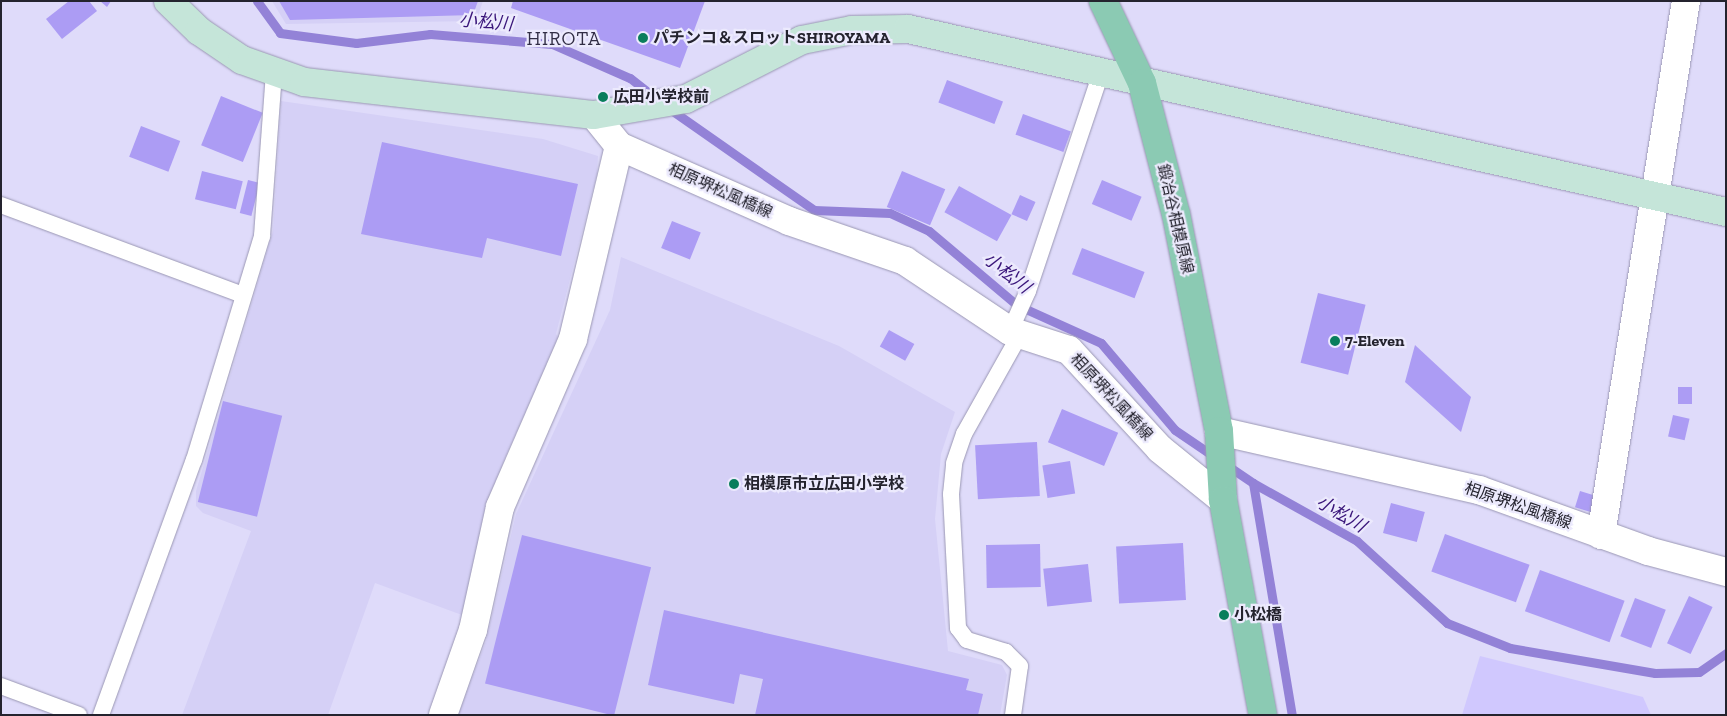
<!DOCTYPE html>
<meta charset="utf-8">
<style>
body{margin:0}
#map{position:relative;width:1727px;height:716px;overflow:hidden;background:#dfdbfa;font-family:"Zilla Slab","Noto Sans JP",serif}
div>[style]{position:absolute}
.built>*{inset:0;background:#d5d0f6}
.green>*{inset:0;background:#d0c8fe}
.stream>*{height:9px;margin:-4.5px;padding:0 4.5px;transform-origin:4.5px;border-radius:4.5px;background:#9382d7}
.building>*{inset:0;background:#ac9cf4;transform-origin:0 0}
.roads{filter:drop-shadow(0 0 1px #9a97b3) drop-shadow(0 0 1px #9a97b3)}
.lane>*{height:16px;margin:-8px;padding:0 8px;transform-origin:8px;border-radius:8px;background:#fff}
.street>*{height:28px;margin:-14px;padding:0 14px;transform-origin:14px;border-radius:14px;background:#fff}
.secondary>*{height:28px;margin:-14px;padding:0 14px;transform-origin:14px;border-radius:14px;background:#c5e5d9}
.primary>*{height:28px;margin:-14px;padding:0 14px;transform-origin:14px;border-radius:14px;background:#8bcab3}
.dots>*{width:14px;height:14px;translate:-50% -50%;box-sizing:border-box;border:2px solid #eceafd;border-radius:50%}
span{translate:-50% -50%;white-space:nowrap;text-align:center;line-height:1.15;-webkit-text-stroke:4.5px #eceafd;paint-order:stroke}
.poi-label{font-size:16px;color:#24232e;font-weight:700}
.left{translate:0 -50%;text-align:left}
.street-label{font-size:16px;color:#24232e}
.water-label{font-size:18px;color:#39157a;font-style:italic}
.quarter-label{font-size:19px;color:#312d45;letter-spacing:1px}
.frame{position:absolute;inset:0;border:2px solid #24232e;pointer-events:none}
</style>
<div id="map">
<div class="built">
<div style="clip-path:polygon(272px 1px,483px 1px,476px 21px,286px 24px)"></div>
<div style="clip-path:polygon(281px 101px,543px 139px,598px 156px,597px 174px,556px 334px,559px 339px,504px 460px,462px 615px,375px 583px,328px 715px,182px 715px,251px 531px,203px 513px,196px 506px,196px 491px,273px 231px)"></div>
<div style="clip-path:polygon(621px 257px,839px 346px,955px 412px,941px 454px,935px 519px,948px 651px,1002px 665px,1007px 675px,1000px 715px,458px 715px,486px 641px,516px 514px,610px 310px)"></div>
</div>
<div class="green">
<div style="clip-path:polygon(1480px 656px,1643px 697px,1651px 715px,1462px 715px)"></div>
</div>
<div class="stream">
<div style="left:257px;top:1px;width:39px;rotate:54deg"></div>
<div style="left:280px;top:33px;width:77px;rotate:7.5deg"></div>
<div style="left:356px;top:43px;width:75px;rotate:-6.9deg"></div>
<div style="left:430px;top:34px;width:122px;rotate:4.7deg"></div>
<div style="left:552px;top:44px;width:85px;rotate:23.6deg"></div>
<div style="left:630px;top:78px;width:34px;rotate:38deg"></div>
<div style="left:667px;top:107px;width:179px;rotate:35deg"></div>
<div style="left:814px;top:210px;width:76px;rotate:2.3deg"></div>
<div style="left:890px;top:213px;width:43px;rotate:24.8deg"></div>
<div style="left:929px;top:231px;width:115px;rotate:40.1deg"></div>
<div style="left:1017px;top:305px;width:92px;rotate:24.3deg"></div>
<div style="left:1101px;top:343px;width:114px;rotate:49.6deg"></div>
<div style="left:1175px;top:430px;width:94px;rotate:34.2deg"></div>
<div style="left:1253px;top:483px;width:119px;rotate:29.1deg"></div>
<div style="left:1357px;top:541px;width:122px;rotate:42.3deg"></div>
<div style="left:1447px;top:623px;width:68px;rotate:21.6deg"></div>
<div style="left:1510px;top:648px;width:147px;rotate:9.8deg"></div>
<div style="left:1655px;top:673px;width:44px;rotate:-1.3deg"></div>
<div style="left:1699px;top:672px;width:33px;rotate:-35deg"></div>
<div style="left:1253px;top:483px;width:235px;rotate:80.5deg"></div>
</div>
<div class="building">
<div style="clip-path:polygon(69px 1px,89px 1px,97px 11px,62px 39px,46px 19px)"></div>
<div style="clip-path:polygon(100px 1px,111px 1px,107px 7px)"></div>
<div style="clip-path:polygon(279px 1px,478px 1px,473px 15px,290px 20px)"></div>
<div style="clip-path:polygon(513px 1px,705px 1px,680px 68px,511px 8px)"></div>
<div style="left:947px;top:80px;width:60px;height:24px;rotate:21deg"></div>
<div style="left:221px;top:96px;width:45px;height:53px;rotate:22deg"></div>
<div style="left:1023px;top:114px;width:51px;height:22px;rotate:20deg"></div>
<div style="left:141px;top:126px;width:42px;height:33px;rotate:21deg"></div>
<div style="clip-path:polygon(382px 142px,578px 184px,561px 256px,487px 238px,482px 258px,361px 234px)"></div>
<div style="left:202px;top:171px;width:42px;height:29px;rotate:14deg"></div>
<div style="left:902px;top:171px;width:47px;height:39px;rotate:23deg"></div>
<div style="left:248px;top:180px;width:12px;height:34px;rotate:14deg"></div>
<div style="left:1102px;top:180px;width:43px;height:26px;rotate:23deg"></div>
<div style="left:959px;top:186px;width:60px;height:30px;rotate:29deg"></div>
<div style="left:1020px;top:195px;width:17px;height:21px;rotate:24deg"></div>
<div style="left:672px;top:221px;width:31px;height:29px;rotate:22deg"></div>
<div style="left:1082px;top:248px;width:67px;height:28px;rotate:21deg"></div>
<div style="left:1318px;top:293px;width:49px;height:72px;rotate:14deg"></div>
<div style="left:889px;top:330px;width:29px;height:19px;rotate:29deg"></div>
<div style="clip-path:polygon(1415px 345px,1471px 397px,1461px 432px,1405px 382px)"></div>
<div style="left:1678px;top:387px;width:14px;height:17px"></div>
<div style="left:223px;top:401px;width:61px;height:104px;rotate:14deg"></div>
<div style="left:1062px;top:409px;width:61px;height:36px;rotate:23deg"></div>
<div style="left:1673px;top:415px;width:17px;height:22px;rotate:13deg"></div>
<div style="left:1037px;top:442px;width:54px;height:62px;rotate:87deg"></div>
<div style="left:1070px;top:461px;width:33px;height:28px;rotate:81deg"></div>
<div style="left:1580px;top:491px;width:17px;height:17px;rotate:17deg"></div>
<div style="left:1391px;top:503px;width:35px;height:31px;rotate:15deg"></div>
<div style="left:1445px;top:534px;width:90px;height:40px;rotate:20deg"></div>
<div style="left:522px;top:535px;width:133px;height:153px;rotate:14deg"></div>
<div style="left:1183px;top:543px;width:57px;height:67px;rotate:87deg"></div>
<div style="left:1040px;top:544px;width:43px;height:54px;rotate:89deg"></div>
<div style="left:1088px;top:564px;width:38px;height:45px;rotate:84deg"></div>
<div style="left:1540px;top:570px;width:90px;height:44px;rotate:20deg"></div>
<div style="left:1689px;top:596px;width:26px;height:52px;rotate:25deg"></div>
<div style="left:1635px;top:598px;width:33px;height:41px;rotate:21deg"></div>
<div style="clip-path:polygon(664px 610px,969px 679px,966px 690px,983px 694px,978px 715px,755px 715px,763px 679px,740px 674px,734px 704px,648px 685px)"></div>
</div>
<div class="roads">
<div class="lane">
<div style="left:1px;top:205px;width:258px;rotate:20.4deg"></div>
<div style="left:1010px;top:331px;width:44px;rotate:-65.8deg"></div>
<div style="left:1028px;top:291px;width:230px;rotate:-71.5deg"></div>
<div style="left:1px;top:686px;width:83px;rotate:20.4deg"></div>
<div style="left:101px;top:715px;width:271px;rotate:-70deg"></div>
<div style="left:194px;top:460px;width:234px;rotate:-73.1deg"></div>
<div style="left:262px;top:236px;width:162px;rotate:-85.8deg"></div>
<div style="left:1013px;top:715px;width:49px;rotate:-81.9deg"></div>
<div style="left:1020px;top:666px;width:20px;rotate:-135deg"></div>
<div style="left:1006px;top:652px;width:41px;rotate:-162.9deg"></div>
<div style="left:967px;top:640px;width:15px;rotate:-127deg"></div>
<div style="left:958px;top:628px;width:134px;rotate:-93deg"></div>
<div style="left:951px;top:494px;width:31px;rotate:-84deg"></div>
<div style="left:954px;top:463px;width:31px;rotate:-71deg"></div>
<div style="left:964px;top:434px;width:112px;rotate:-60.7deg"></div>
</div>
<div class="street">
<div style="left:594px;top:115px;width:40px;rotate:51deg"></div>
<div style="left:619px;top:146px;width:186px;rotate:23.8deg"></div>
<div style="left:789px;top:221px;width:123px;rotate:19deg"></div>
<div style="left:905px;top:261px;width:126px;rotate:33.7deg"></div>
<div style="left:1010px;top:331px;width:62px;rotate:17.9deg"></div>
<div style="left:1069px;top:350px;width:134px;rotate:47.4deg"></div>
<div style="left:1160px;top:449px;width:81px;rotate:39deg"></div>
<div style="left:1219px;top:431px;width:267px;rotate:12.8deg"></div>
<div style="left:1479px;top:490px;width:180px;rotate:19.8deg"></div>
<div style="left:1648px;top:551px;width:81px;rotate:15.1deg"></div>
<div style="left:1601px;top:535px;width:541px;rotate:-80.96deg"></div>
<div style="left:443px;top:715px;width:90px;rotate:-70.6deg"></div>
<div style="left:473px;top:630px;width:126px;rotate:-77.6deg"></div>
<div style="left:500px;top:507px;width:183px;rotate:-66.5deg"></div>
<div style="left:573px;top:339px;width:198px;rotate:-76.6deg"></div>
</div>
<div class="secondary">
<div style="left:168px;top:1px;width:43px;rotate:44.1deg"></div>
<div style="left:199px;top:31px;width:52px;rotate:34deg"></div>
<div style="left:242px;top:60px;width:66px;rotate:19.5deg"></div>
<div style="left:304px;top:82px;width:292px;rotate:6.5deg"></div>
<div style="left:594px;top:115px;width:93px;rotate:-9.9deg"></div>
<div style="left:686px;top:99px;width:130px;rotate:-27deg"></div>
<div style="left:802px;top:40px;width:51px;rotate:-11.3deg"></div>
<div style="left:852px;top:30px;width:56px;rotate:-1deg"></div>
<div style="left:908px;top:29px;width:838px;rotate:12.61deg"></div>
</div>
<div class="primary">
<div style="left:1103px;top:1px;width:91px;rotate:64.6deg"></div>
<div style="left:1142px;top:83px;width:135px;rotate:75.5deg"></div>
<div style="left:1176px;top:214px;width:221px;rotate:78.8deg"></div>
<div style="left:1219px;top:431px;width:69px;rotate:86.7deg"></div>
<div style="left:1223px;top:500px;width:219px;rotate:79.5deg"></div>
</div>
</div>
<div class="dots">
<div style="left:643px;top:38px;background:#097e5c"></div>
<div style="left:603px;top:97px;background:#097e5c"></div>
<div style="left:1335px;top:341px;background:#097e5c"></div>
<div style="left:734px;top:484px;background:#097e5c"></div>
<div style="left:1224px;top:615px;background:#097e5c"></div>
</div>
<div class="poi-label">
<span class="left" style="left:653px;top:38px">パチンコ＆スロットSHIROYAMA</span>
<span class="left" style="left:613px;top:97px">広田小学校前</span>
<span class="left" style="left:1345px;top:341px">7-Eleven</span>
<span class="left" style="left:744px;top:484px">相模原市立広田小学校</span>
<span class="left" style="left:1234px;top:615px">小松橋</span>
</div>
<div class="street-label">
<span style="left:720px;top:191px;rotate:24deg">相原堺松風橋線</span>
<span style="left:1175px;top:219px;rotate:77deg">鍛冶谷相模原線</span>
<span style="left:1111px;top:397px;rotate:47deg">相原堺松風橋線</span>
<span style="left:1518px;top:506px;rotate:19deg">相原堺松風橋線</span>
</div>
<div class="water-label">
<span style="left:486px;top:22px;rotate:5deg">小松川</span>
<span style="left:1007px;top:273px;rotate:38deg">小松川</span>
<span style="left:1341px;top:514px;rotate:31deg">小松川</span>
</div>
<div class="quarter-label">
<span style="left:564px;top:39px">HIROTA</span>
</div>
<div class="frame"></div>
</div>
